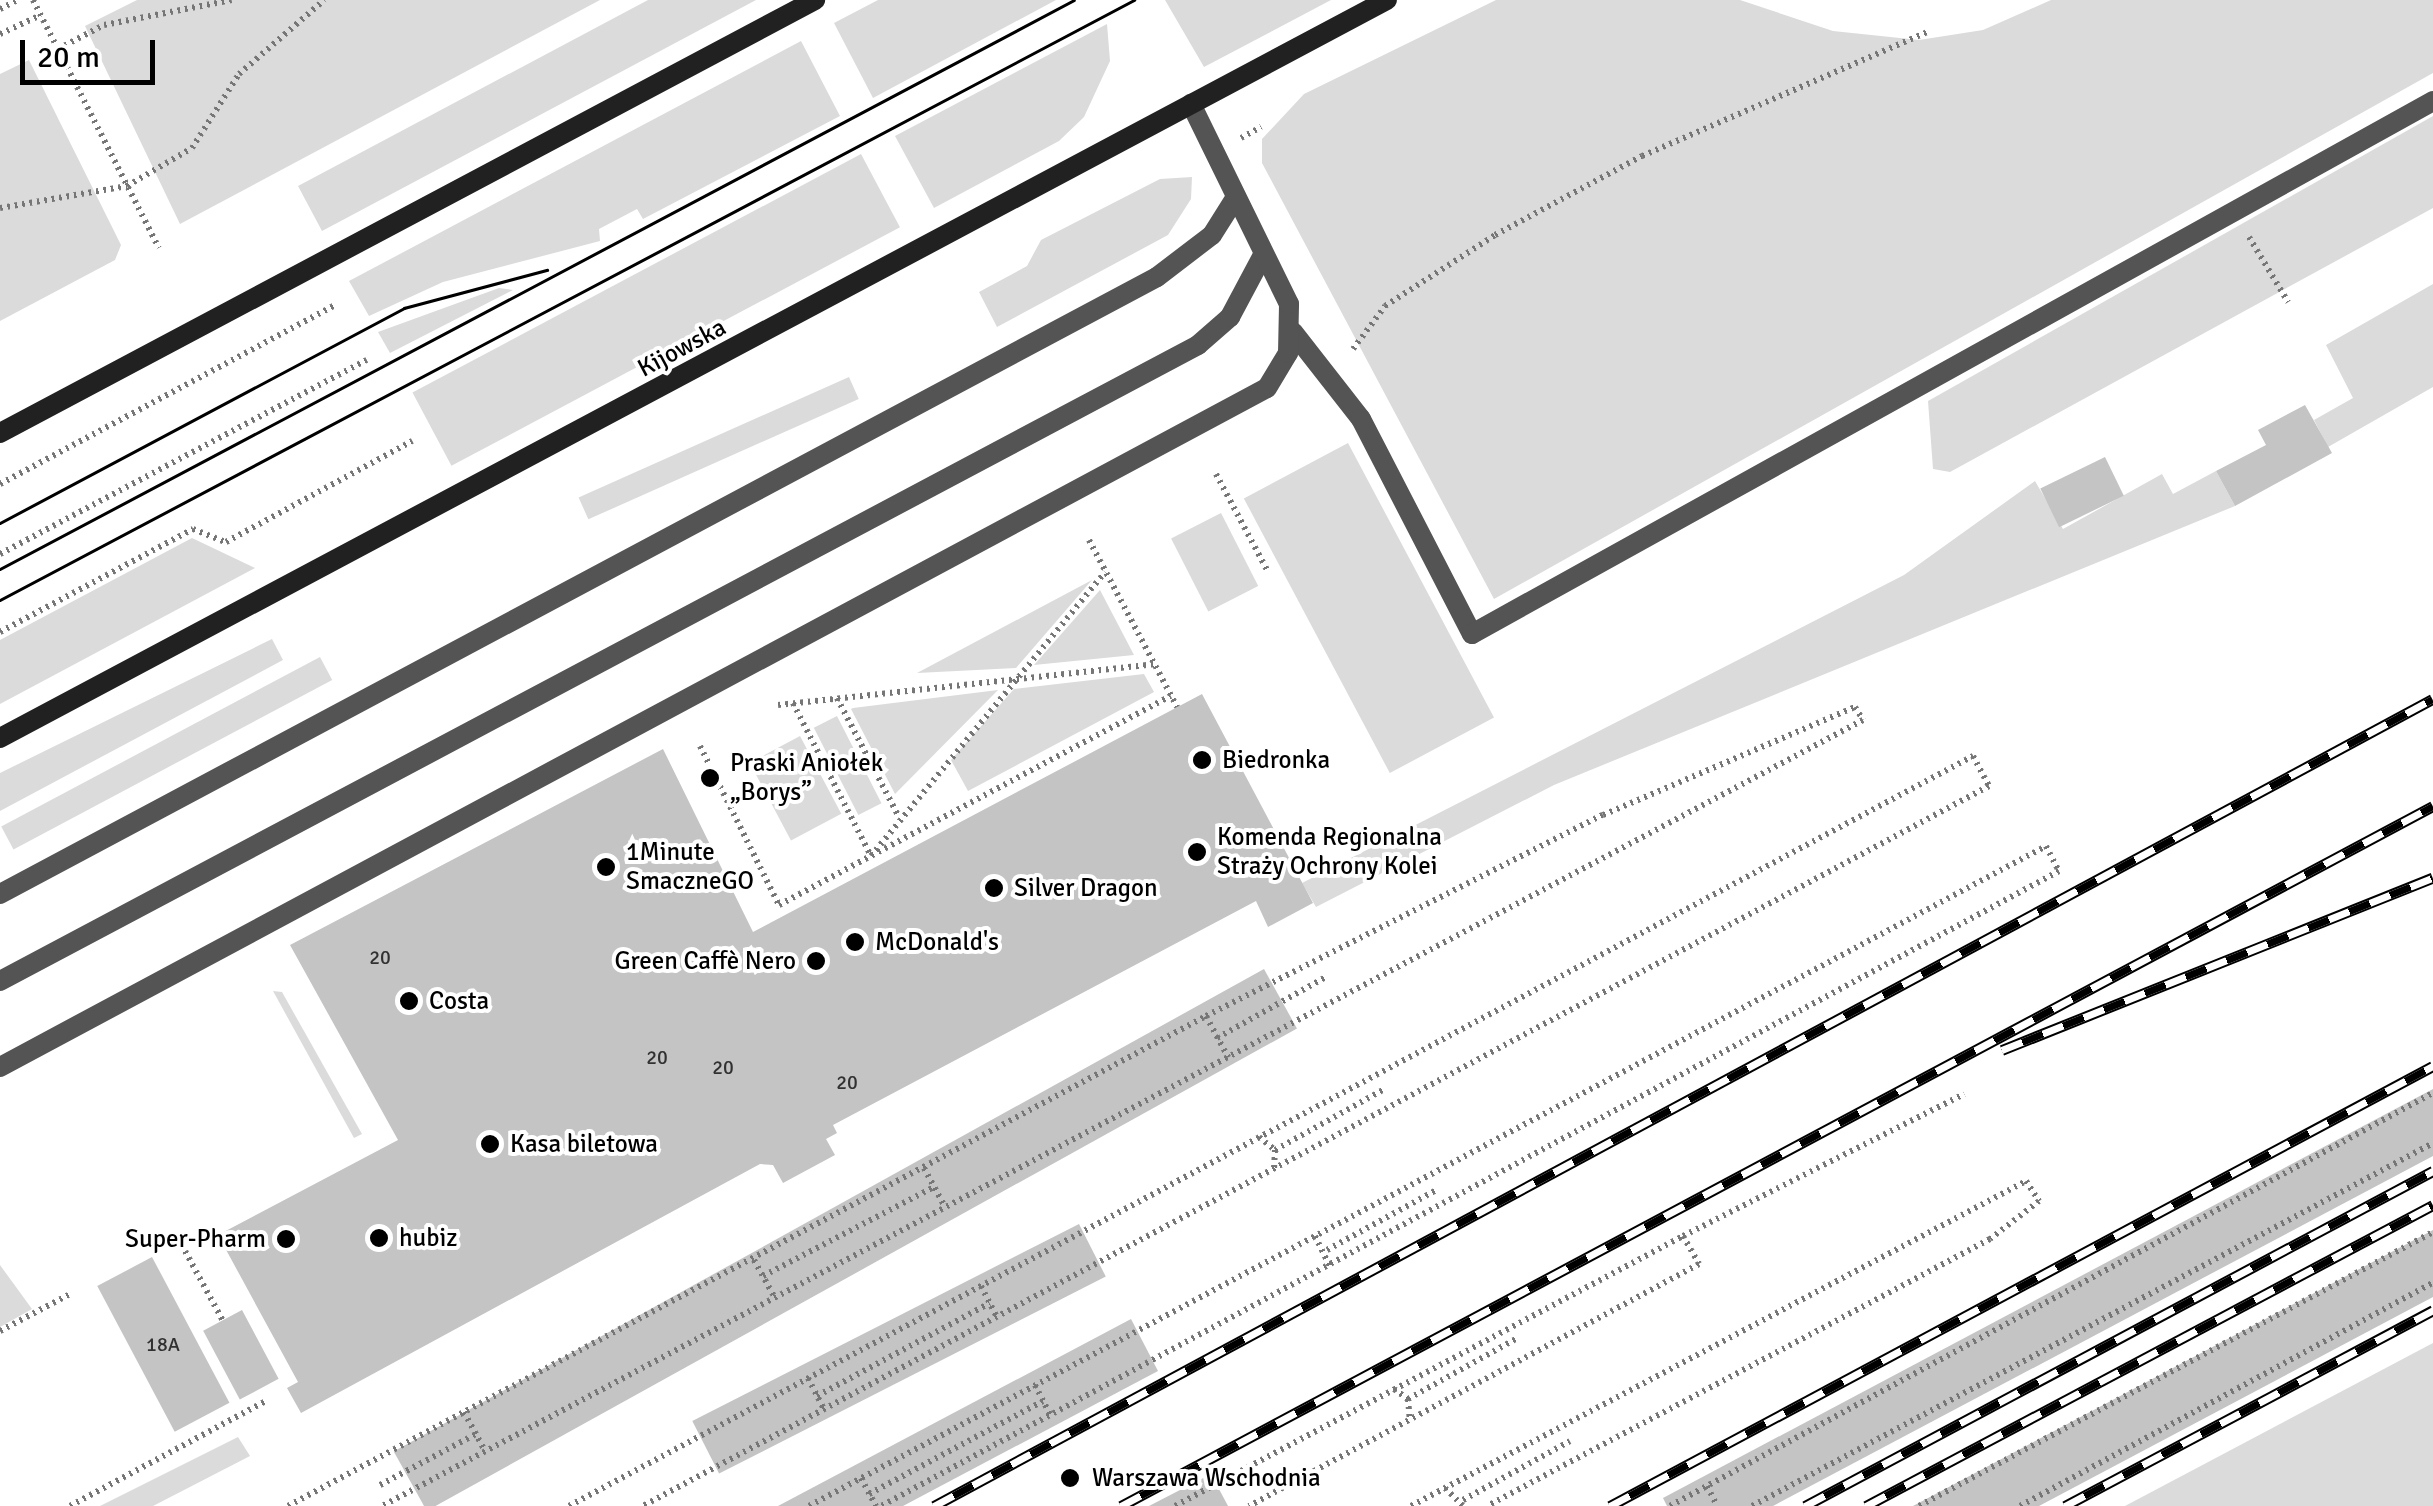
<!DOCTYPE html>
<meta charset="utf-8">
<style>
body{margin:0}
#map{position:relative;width:2433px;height:1506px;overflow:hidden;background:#fff;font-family:Signika,sans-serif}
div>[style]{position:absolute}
.green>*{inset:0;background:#dbdbdb;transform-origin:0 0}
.building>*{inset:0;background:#c4c4c4;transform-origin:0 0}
.path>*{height:6px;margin-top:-3px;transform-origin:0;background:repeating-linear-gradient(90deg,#767676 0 2.5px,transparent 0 7.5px)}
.lane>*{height:20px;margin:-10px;padding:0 10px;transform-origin:10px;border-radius:10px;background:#545454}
.secondary>*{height:20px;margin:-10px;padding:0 10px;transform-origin:10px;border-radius:10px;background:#212121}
.tram>*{height:2.5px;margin:-1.25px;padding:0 1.25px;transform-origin:1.25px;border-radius:1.25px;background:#000}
.rail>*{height:11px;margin-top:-5.5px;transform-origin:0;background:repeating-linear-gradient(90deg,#fff 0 22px,#000 0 44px);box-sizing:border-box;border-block:2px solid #000}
.dots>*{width:28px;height:28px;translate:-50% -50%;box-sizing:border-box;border:5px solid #fff;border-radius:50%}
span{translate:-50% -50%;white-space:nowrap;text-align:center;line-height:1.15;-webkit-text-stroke:8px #fff;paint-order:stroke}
.number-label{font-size:20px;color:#313131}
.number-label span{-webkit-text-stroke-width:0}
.street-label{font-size:25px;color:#000}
.poi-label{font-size:25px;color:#000}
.left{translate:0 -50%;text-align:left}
.right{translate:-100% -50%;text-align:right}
.scale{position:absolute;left:20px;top:40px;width:135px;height:45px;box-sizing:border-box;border:5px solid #000;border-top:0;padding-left:12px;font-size:30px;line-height:35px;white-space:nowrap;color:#000;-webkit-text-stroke:8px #fff;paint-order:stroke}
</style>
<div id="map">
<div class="green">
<div style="clip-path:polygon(137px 0,600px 0,180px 224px,85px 26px)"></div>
<div style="clip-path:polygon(648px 0,756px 0,322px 231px,298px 186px)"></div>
<div style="clip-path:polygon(878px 0,1056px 0,873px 98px,834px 23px)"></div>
<div style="clip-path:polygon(1165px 0,1331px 0,1204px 67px)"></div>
<div style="clip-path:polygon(1496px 0,1740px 0,1833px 31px,1919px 40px,1983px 30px,2051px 0,2433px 0,2433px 73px,1494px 599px,1262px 163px,1262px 139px,1304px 94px)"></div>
<div style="clip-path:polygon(1107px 24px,1110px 61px,1084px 117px,1059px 141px,934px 208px,895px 136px)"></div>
<div style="clip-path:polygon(801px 41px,840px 116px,643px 219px,637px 209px,599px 229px,600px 241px,443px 282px,369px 316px,349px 281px)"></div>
<div style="clip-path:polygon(29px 60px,121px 245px,115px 260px,0 321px,0 74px)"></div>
<div style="clip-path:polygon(2433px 116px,2433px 208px,1950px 472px,1933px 469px,1928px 401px)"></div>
<div style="left:861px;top:154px;width:83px;height:508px;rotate:62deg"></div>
<div style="clip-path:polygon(1192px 177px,1191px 199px,1168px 235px,997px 327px,979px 292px,1027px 266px,1041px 240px,1160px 179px)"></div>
<div style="clip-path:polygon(2433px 284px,2433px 387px,2328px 447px,2314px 420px,2353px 398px,2326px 345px)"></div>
<div style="clip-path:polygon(499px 288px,513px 290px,390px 353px,378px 332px)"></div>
<div style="left:849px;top:377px;width:24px;height:296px;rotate:66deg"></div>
<div style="left:1348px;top:443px;width:311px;height:118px;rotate:62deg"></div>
<div style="clip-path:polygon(2216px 471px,2235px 506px,1554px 785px,1316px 907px,1302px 883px,1904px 575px,2035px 481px,2063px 529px,2162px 474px,2173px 494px)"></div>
<div style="left:1221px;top:513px;width:82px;height:56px;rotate:63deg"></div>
<div style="clip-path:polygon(192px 538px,255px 568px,0 704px,0 640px)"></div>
<div style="clip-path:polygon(1092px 580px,1016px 668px,917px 673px)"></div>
<div style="clip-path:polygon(1100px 590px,1134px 655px,1034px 665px)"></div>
<div style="clip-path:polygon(272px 639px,283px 660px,0 811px,0 773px)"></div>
<div style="left:320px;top:657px;width:26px;height:361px;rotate:62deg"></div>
<div style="clip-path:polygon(1144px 674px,1154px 692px,968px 791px,951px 760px,1014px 689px)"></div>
<div style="clip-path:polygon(998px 690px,895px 794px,851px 709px,853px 708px)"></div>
<div style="left:837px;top:716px;width:98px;height:26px;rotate:63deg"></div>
<div style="left:800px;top:736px;width:88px;height:57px;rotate:62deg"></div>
<div style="clip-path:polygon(273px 991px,282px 992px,362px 1134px,354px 1138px)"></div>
<div style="clip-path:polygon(0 1265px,32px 1309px,0 1327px)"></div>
<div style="clip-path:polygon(2433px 1343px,2433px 1506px,2125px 1506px)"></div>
<div style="clip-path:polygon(238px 1437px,250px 1456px,153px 1506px,100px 1506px)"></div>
</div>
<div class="building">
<div style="clip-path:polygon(2305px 405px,2332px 453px,2235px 506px,2216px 471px,2266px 445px,2258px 430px)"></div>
<div style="left:2105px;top:457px;width:43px;height:72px;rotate:64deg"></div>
<div style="clip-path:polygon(1202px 694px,1313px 903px,1268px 927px,1256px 901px,833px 1125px,837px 1133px,826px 1139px,835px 1155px,783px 1183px,773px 1165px,760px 1164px,301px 1413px,287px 1388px,298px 1382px,218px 1235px,398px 1140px,290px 945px,663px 749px,753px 932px)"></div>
<div style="left:1264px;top:969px;width:68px;height:995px;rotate:61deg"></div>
<div style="clip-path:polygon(2433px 1089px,2433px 1156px,1773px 1506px,1667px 1506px,1663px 1498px)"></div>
<div style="left:1079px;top:1224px;width:59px;height:434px;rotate:63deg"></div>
<div style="clip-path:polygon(2433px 1230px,2433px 1297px,2039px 1506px,1913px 1506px)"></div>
<div style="left:152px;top:1257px;width:165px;height:62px;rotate:62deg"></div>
<div style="left:242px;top:1310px;width:78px;height:44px;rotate:62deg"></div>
<div style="clip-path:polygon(1131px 1319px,1158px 1371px,903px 1506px,778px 1506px)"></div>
<div style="clip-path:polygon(1211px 1474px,1228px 1506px,1149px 1506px)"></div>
</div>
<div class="path">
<div style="left:33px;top:0;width:278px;rotate:63.1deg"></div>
<div style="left:0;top:9px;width:20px;rotate:-27deg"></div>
<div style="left:0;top:34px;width:45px;rotate:-24.9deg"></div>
<div style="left:58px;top:49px;width:52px;rotate:-27.6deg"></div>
<div style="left:104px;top:25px;width:130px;rotate:-11.1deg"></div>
<div style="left:1241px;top:138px;width:23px;rotate:-29deg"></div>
<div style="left:0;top:208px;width:129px;rotate:-9.8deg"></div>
<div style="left:127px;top:186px;width:75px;rotate:-30.3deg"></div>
<div style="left:192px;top:148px;width:88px;rotate:-57.6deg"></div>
<div style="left:239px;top:74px;width:113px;rotate:-41deg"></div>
<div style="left:2249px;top:237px;width:76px;rotate:59deg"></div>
<div style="left:1353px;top:349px;width:54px;rotate:-53.3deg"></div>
<div style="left:1385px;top:306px;width:131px;rotate:-32.8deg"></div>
<div style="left:1495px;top:235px;width:167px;rotate:-28.3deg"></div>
<div style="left:1642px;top:156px;width:313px;rotate:-23.5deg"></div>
<div style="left:1216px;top:474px;width:109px;rotate:62deg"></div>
<div style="left:0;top:484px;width:380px;rotate:-28.1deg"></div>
<div style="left:1089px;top:540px;width:189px;rotate:62.2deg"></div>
<div style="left:0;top:554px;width:415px;rotate:-27.9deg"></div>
<div style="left:0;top:632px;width:219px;rotate:-28.1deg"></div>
<div style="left:193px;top:529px;width:35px;rotate:22deg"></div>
<div style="left:226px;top:542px;width:212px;rotate:-28.5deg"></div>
<div style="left:837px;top:698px;width:132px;rotate:62.5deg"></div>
<div style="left:793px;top:703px;width:172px;rotate:63deg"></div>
<div style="left:871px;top:856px;width:368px;rotate:-50.5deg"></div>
<div style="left:778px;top:705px;width:378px;rotate:-6.2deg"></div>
<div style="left:700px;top:746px;width:178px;rotate:63.6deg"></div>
<div style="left:779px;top:905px;width:444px;rotate:-28.1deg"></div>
<div style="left:1206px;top:1016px;width:47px;rotate:61.8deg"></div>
<div style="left:1217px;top:1038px;width:123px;rotate:-29.3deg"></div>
<div style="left:1259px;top:1137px;width:21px;rotate:39deg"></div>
<div style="left:1275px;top:1150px;width:18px;rotate:93deg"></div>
<div style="left:1275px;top:1150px;width:124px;rotate:-29.1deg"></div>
<div style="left:924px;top:1168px;width:44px;rotate:61.7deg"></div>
<div style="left:1315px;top:1236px;width:34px;rotate:64deg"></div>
<div style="left:1683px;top:1236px;width:315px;rotate:-26.8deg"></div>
<div style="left:178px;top:1238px;width:94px;rotate:61.5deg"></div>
<div style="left:1327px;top:1250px;width:124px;rotate:-28.8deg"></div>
<div style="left:754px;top:1260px;width:43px;rotate:61.1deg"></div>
<div style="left:763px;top:1276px;width:193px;rotate:-27.5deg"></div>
<div style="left:981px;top:1286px;width:35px;rotate:63deg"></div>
<div style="left:0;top:1331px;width:79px;rotate:-27.9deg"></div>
<div style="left:808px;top:1378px;width:35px;rotate:63deg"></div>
<div style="left:1035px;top:1385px;width:35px;rotate:63deg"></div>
<div style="left:1394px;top:1389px;width:17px;rotate:36deg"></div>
<div style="left:1408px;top:1399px;width:21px;rotate:85deg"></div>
<div style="left:817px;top:1396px;width:196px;rotate:-28.3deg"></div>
<div style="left:1408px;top:1399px;width:124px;rotate:-29.1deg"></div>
<div style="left:464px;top:1412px;width:44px;rotate:61.7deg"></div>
<div style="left:861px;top:1478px;width:32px;rotate:62deg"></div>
<div style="left:380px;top:1485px;width:109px;rotate:-28deg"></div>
<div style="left:1707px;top:1486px;width:22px;rotate:63deg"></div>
<div style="left:1445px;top:1488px;width:25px;rotate:45deg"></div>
<div style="left:869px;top:1494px;width:197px;rotate:-28.1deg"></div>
<div style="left:1463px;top:1500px;width:122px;rotate:-28.9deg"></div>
<div style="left:70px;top:1506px;width:222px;rotate:-28.2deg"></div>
<div style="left:288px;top:1506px;width:1041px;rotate:-28.09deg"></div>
<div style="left:1206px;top:1016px;width:445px;rotate:-26.9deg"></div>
<div style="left:1603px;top:815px;width:274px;rotate:-23.2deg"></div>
<div style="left:1855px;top:707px;width:15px;rotate:58deg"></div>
<div style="left:1863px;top:720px;width:1677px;rotate:152.04deg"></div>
<div style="left:569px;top:1506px;width:1592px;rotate:-28.11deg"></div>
<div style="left:1973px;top:756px;width:34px;rotate:62deg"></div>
<div style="left:1989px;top:786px;width:1526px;rotate:151.86deg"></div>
<div style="left:809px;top:1506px;width:1402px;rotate:-28.08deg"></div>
<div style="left:2046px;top:846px;width:28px;rotate:63deg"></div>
<div style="left:2059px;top:871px;width:1338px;rotate:151.67deg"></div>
<div style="left:1175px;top:1506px;width:575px;rotate:-27.99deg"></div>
<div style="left:1683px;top:1236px;width:32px;rotate:60deg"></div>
<div style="left:1699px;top:1264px;width:511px;rotate:151.73deg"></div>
<div style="left:1411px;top:1506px;width:696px;rotate:-27.85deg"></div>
<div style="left:2026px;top:1181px;width:24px;rotate:57deg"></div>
<div style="left:2039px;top:1201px;width:62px;rotate:142.2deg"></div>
<div style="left:1990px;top:1239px;width:569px;rotate:152.04deg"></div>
<div style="left:1670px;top:1506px;width:868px;rotate:-28.43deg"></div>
<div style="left:1752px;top:1506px;width:772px;rotate:-28.06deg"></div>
<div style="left:1919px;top:1506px;width:582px;rotate:-28.06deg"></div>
<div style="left:2020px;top:1506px;width:469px;rotate:-28.4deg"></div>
</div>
<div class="lane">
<div style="left:1293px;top:332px;width:110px;rotate:52deg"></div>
<div style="left:1361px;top:419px;width:242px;rotate:62.7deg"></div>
<div style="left:1472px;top:634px;width:1099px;rotate:-29.01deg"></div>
<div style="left:0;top:894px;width:1311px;rotate:-28.07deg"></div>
<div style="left:1157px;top:277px;width:69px;rotate:-37.4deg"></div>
<div style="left:1212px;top:235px;width:41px;rotate:-57.8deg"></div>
<div style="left:0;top:981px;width:1356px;rotate:-27.96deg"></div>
<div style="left:1198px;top:345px;width:43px;rotate:-41.2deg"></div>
<div style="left:1230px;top:317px;width:70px;rotate:-62deg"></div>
<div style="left:0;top:1067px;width:1437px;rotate:-28.19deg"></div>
<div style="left:1267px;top:388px;width:41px;rotate:-59deg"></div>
<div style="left:1288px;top:353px;width:49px;rotate:-88.8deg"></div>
<div style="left:1289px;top:304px;width:223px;rotate:-116.1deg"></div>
</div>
<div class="secondary">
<div style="left:0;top:433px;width:923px;rotate:-27.98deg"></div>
<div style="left:0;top:738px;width:1571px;rotate:-28.02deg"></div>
</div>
<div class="tram">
<div style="left:0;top:523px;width:458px;rotate:-28deg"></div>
<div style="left:404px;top:308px;width:148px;rotate:-14.9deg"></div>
<div style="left:0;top:569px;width:1215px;rotate:-27.91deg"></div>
<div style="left:0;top:600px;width:1283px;rotate:-27.88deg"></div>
</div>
<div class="rail">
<div style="left:2002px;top:1050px;width:464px;rotate:-21.8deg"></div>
<div style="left:934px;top:1506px;width:1702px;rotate:-28.3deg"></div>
<div style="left:1121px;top:1506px;width:1487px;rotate:-28.08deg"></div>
<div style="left:1610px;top:1506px;width:933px;rotate:-28.13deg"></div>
<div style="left:1805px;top:1506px;width:712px;rotate:-28.08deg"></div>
<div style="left:1866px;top:1506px;width:642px;rotate:-27.96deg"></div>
<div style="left:2065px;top:1506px;width:417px;rotate:-28deg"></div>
</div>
<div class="dots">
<div style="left:1202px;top:760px;background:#000"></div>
<div style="left:710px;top:778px;background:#000"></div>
<div style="left:1197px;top:852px;background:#000"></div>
<div style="left:606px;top:867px;background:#000"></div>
<div style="left:994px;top:888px;background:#000"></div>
<div style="left:855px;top:942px;background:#000"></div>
<div style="left:816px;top:961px;background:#000"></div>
<div style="left:409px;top:1001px;background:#000"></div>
<div style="left:490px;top:1144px;background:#000"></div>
<div style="left:379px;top:1238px;background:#000"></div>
<div style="left:286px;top:1239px;background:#000"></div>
<div style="left:1070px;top:1478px;background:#000"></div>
</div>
<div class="number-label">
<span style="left:380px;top:957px">20</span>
<span style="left:657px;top:1057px">20</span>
<span style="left:723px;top:1067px">20</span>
<span style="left:847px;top:1082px">20</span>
<span style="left:163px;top:1344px">18A</span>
</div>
<div class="street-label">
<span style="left:682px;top:348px;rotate:-28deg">Kijowska</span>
</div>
<div class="poi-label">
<span class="left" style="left:1222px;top:760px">Biedronka</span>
<span class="left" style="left:730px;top:778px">Praski Aniołek<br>„Borys”</span>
<span class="left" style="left:1217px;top:852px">Komenda Regionalna<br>Straży Ochrony Kolei</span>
<span class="left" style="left:626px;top:867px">1Minute<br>SmaczneGO</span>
<span class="left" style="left:1014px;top:888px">Silver Dragon</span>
<span class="left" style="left:875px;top:942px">McDonald's</span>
<span class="right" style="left:796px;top:961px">Green Caffè Nero</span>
<span class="left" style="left:429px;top:1001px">Costa</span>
<span class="left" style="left:510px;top:1144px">Kasa biletowa</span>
<span class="left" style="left:399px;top:1238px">hubiz</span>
<span class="right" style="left:266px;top:1239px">Super-Pharm</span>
<span class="left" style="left:1092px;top:1478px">Warszawa Wschodnia</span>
</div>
<div class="scale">20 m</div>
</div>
